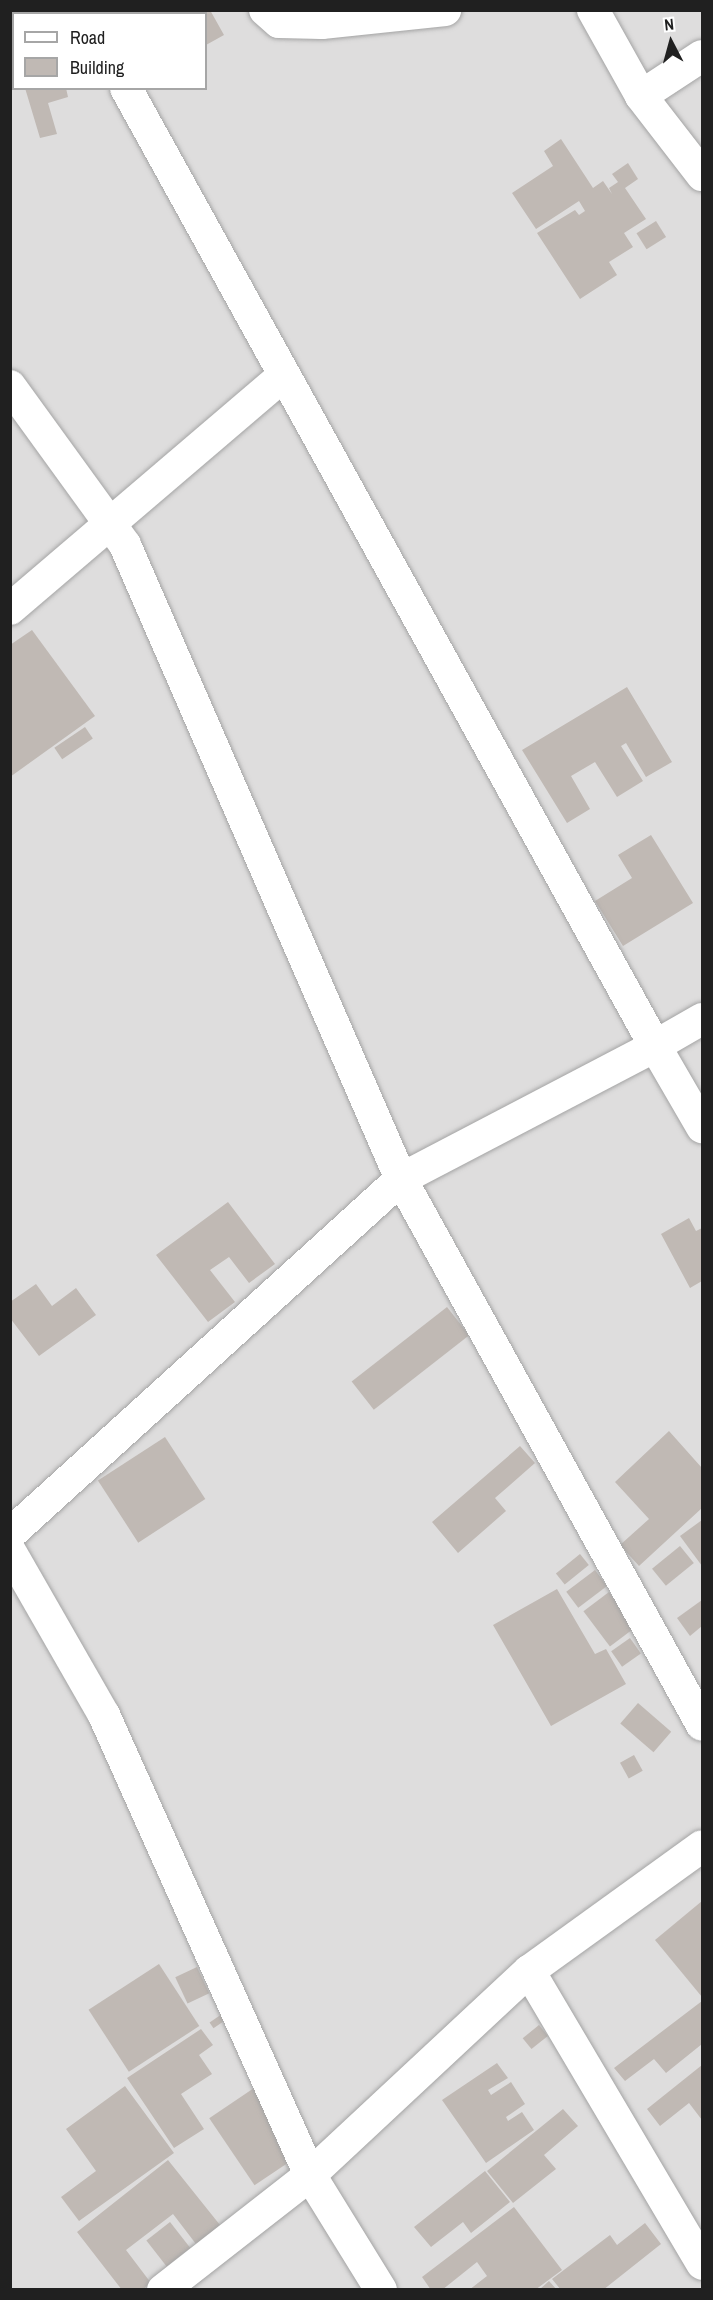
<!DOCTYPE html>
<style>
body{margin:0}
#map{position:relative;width:713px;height:2300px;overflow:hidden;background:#f0ede7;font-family:"Archivo Narrow",sans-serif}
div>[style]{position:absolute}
.residential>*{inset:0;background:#dedddd}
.building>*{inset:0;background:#c0b9b4;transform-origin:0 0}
.roads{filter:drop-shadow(0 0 2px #a4a4a4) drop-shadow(0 0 2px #a4a4a4)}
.minor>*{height:32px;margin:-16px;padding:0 16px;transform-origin:16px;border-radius:16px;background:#fff}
span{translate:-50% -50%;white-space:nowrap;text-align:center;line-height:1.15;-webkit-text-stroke:4.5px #fff;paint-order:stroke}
.frame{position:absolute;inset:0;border:12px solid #202020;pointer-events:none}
.legend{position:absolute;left:12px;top:12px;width:195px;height:78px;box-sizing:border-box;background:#fff;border:2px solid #a6a6a6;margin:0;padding:8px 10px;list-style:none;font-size:18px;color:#202020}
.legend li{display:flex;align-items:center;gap:12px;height:30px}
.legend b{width:30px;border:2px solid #a6a6a6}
.north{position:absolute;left:641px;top:12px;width:60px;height:60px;-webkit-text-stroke:4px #fff;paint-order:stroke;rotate:354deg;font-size:16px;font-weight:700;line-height:24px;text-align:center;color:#202020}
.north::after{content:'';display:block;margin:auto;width:21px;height:27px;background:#202020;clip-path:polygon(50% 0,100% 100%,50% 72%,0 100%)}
</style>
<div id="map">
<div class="residential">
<div style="clip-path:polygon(evenodd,11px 11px,702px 11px,702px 2289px,11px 2289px,11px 11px,14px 14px,206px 14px,206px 88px,14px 88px,14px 14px)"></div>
</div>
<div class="building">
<div style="clip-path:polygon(195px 10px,210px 10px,224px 35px,206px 45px,206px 14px,189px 14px)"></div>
<div style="clip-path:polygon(25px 88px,66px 88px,68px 97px,48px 103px,57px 134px,40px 138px)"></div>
<div style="clip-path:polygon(561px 139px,593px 188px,603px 181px,612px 194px,609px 188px,618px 182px,612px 174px,628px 163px,638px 179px,625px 188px,646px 219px,624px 233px,633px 247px,609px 262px,617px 275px,580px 299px,537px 233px,575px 210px,579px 215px,585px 211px,579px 201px,536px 229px,512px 193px,553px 166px,544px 151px)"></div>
<div style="left:656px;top:221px;width:19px;height:23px;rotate:58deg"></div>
<div style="clip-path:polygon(32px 630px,95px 716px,10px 777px,10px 645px)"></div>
<div style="clip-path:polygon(627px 687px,672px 762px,646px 777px,626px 743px,621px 746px,643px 781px,617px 797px,595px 762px,571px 776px,590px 809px,567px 823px,522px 750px)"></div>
<div style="left:85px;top:727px;width:14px;height:37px;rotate:56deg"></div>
<div style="clip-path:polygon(651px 835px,693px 903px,623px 946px,595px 901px,632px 878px,618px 855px)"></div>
<div style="clip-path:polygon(228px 1202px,275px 1264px,249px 1283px,229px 1257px,210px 1270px,235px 1302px,208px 1322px,156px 1255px)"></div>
<div style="clip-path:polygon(689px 1218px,696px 1231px,702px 1228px,702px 1281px,690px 1288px,661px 1234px)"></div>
<div style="clip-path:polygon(36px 1284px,52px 1306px,76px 1288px,96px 1315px,39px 1356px,10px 1318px,10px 1302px)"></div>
<div style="left:447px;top:1307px;width:36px;height:121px;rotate:52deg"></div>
<div style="clip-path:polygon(669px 1431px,702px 1468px,702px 1508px,639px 1566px,620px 1545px,649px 1519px,615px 1482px)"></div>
<div style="left:165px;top:1437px;width:74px;height:80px;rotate:57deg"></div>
<div style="clip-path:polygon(520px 1446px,535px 1463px,495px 1498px,506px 1511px,458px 1553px,432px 1522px)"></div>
<div style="clip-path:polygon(702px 1520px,702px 1566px,680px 1536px)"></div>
<div style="left:680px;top:1546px;width:22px;height:36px;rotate:51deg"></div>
<div style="left:580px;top:1554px;width:14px;height:31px;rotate:51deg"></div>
<div style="left:595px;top:1570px;width:20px;height:36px;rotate:53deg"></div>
<div style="clip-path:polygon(557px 1589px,595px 1654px,606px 1649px,626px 1684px,551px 1726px,493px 1625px)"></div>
<div style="left:609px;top:1592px;width:44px;height:32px;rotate:53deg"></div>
<div style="clip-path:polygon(702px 1600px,702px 1626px,690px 1636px,677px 1618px)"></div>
<div style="left:630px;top:1638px;width:19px;height:23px;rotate:55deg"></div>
<div style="left:638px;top:1703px;width:44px;height:27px;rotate:41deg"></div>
<div style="left:634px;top:1755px;width:18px;height:16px;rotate:61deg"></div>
<div style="clip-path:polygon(702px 1901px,702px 1997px,655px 1940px)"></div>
<div style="left:159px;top:1964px;width:74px;height:84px;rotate:57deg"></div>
<div style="left:197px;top:1967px;width:29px;height:24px;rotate:65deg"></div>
<div style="clip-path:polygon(702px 2001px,702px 2044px,666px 2073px,654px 2059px,625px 2081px,614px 2068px)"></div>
<div style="left:222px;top:2014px;width:7px;height:15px;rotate:56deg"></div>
<div style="left:539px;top:2025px;width:14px;height:21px;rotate:51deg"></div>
<div style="clip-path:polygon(201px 2029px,213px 2045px,199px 2055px,212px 2074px,181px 2094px,204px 2129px,174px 2148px,127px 2078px)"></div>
<div style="clip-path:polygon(497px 2063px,508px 2078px,488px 2090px,491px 2095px,511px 2082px,525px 2104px,506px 2117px,508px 2121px,522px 2112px,534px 2130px,486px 2163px,442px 2100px)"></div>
<div style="clip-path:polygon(702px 2065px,702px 2120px,689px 2103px,660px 2126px,647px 2109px)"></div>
<div style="clip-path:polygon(125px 2086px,174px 2153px,79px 2221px,61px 2197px,96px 2171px,66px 2129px)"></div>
<div style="left:254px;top:2088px;width:81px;height:54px;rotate:56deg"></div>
<div style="clip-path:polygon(563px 2109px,578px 2126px,544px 2155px,556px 2169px,513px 2203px,487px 2171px)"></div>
<div style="clip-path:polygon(168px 2160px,220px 2225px,196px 2244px,173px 2214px,126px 2250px,151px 2283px,142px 2290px,122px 2290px,77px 2232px)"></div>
<div style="clip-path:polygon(485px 2171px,510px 2202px,471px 2233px,463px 2222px,431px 2247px,414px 2227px)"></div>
<div style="clip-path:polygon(514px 2207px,562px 2270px,535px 2290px,469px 2290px,487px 2276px,477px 2262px,442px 2290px,431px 2290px,422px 2277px)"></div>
<div style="left:170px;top:2222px;width:33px;height:30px;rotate:52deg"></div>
<div style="clip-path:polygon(645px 2223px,661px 2244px,603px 2290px,561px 2290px,552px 2279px,610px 2235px,617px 2245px)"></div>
<div style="clip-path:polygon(549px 2281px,557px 2290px,539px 2290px)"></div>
</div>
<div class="roads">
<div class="minor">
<div style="left:83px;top:10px;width:4px;rotate:63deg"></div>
<div style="left:265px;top:10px;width:18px;rotate:41deg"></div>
<div style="left:279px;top:22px;width:43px;rotate:1.3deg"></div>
<div style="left:322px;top:23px;width:124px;rotate:-6deg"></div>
<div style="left:593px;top:10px;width:98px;rotate:60.8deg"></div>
<div style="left:641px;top:96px;width:100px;rotate:52.3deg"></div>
<div style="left:641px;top:96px;width:73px;rotate:-33.3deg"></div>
<div style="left:10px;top:386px;width:196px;rotate:54.1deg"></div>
<div style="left:125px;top:545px;width:691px;rotate:66.48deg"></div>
<div style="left:401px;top:1179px;width:623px;rotate:61.13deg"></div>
<div style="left:10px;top:609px;width:360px;rotate:-40.5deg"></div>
<div style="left:702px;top:1019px;width:54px;rotate:150.1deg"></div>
<div style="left:655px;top:1046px;width:94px;rotate:59.9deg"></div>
<div style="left:10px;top:1534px;width:528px;rotate:-42.24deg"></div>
<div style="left:401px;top:1179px;width:287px;rotate:-27.6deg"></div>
<div style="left:655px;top:1046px;width:1094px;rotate:-118.91deg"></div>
<div style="left:10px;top:1551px;width:189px;rotate:60.2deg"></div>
<div style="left:104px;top:1715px;width:504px;rotate:65.88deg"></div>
<div style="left:310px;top:2175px;width:135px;rotate:58.3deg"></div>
<div style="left:529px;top:1971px;width:340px;rotate:59.4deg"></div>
<div style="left:163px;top:2290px;width:187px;rotate:-38deg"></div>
<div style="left:310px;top:2175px;width:299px;rotate:-43deg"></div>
<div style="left:529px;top:1971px;width:213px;rotate:-35.8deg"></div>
</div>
</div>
<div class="frame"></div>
<ul class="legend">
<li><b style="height:8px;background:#fff"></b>Road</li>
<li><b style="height:16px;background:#c0b9b4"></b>Building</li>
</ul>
<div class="north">N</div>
</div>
